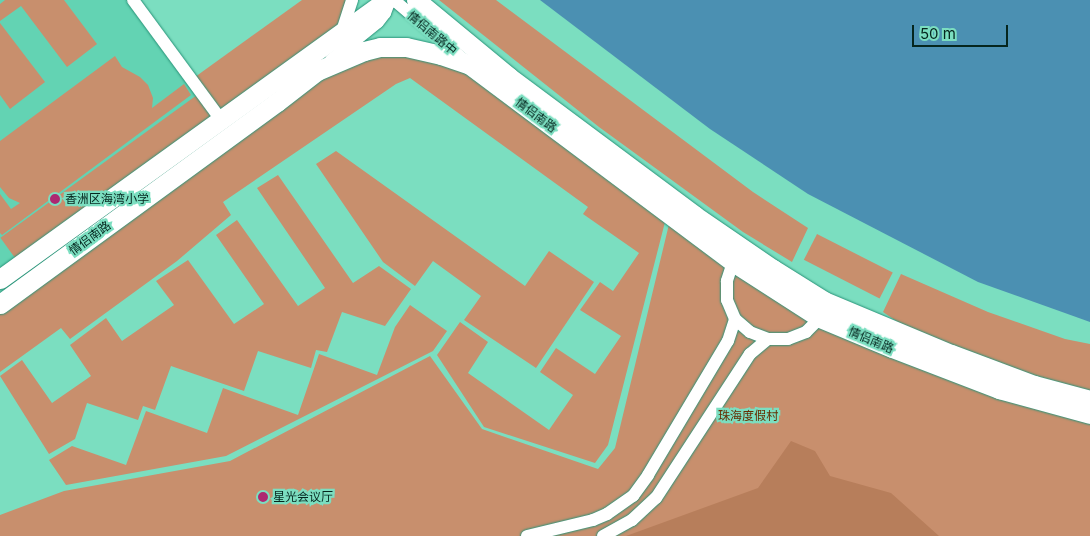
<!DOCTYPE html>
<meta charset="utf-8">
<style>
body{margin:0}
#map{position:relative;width:1090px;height:536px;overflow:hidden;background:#7bdec0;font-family:Inter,"Noto Sans SC",sans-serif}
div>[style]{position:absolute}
.built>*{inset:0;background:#63d3b3}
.green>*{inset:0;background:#c88f6d;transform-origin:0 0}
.forest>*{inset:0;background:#b77e5b}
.water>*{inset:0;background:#4b90b2}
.roads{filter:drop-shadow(0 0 1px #299378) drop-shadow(0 0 1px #299378)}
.minor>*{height:12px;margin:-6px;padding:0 6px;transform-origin:6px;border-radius:6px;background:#fff}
.highway>*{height:19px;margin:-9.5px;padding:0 9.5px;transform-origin:9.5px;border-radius:9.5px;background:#fff}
.dots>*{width:14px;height:14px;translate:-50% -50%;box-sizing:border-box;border:2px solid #7bdec0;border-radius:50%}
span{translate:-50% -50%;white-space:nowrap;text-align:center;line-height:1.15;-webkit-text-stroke:4.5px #7bdec0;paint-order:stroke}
.street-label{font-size:12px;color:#05261e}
.poi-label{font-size:12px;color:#05261e}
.left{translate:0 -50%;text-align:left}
.park-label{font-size:12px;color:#652f03}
.scale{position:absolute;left:912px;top:25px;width:96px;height:22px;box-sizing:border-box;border:2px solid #05261e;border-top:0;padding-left:6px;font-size:15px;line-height:18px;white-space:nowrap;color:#05261e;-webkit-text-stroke:4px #7bdec0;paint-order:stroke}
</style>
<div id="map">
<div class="built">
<div style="clip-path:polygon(0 0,133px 0,221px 120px,0 278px)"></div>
</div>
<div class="green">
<div style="clip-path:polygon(5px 0,64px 0,97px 44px,67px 67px,21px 6px,0 21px,0 4px)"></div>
<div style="clip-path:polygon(302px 0,349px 0,337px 31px,222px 113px,195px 77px)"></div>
<div style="clip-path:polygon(439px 0,496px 0,753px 192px,808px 228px,792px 262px,743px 232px,599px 127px)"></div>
<div style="clip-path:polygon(0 23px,45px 82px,10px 109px,0 95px)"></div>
<div style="clip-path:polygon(400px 54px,426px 58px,467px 72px,665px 222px,608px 445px,595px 463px,484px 427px,437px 355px,460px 322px,488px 342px,468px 373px,549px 430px,573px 395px,540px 372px,556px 348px,595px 374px,621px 336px,580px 310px,600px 282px,613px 291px,639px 253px,583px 214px,588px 207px,410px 78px,396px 84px,223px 202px,231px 215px,177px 261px,70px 339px,61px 328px,0 372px,0 313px,322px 76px,376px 56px)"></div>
<div style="clip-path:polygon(115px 56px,122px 67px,140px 77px,148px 85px,153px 98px,152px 108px,184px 84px,191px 95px,2px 235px,0 233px,0 194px,11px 209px,20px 203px,9px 198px,0 187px,0 141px)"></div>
<div style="left:197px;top:95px;width:29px;height:243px;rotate:54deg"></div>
<div style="clip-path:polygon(336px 151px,525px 286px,549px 251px,594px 282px,536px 368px,464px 320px,481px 296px,433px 261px,415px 286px,383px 262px,316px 164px)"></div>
<div style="clip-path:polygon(278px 175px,353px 283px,379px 266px,411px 289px,385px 326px,342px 312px,327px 352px,316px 350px,311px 368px,258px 351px,244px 391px,171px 366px,155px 410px,143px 406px,138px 420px,87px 403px,75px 439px,49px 454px,0 376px,22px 360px,52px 403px,91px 376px,70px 345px,106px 318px,122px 341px,174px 305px,156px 281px,188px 260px,234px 324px,264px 304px,216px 235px,237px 220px,298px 306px,325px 288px,257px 188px)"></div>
<div style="clip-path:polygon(671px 216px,733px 263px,1090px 415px,1090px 536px,0 536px,0 515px,64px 491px,230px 461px,430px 356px,482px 429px,598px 469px,615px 448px)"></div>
<div style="left:817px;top:234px;width:85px;height:29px;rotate:27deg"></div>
<div style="clip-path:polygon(901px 274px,988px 312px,1065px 339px,1090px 344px,1090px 391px,1012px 369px,917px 335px,883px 312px)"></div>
<div style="clip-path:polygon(410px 305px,447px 331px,433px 351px,226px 456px,66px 485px,49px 460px,72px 446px,126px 465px,146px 411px,207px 433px,223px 388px,298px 415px,319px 354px,377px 375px,395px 327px)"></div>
</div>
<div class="forest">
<div style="clip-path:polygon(791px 441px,815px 451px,830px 476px,891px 493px,939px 536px,626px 536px,758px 488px)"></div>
</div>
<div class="water">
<div style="clip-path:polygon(540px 0,1090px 0,1090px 322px,978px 282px,808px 194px,710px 129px)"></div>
</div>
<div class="roads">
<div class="minor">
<div style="left:133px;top:0;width:149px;rotate:53.7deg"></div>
<div style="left:394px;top:0;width:91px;rotate:40.5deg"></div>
<div style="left:342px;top:31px;width:33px;rotate:-72deg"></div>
<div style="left:331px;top:60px;width:60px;rotate:-39deg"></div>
<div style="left:378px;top:22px;width:11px;rotate:-52deg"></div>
<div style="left:385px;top:13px;width:14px;rotate:-69deg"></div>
<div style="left:733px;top:262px;width:20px;rotate:108deg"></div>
<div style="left:727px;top:281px;width:19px;rotate:90deg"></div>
<div style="left:727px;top:300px;width:21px;rotate:67deg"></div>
<div style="left:735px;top:319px;width:20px;rotate:41deg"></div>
<div style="left:750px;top:332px;width:19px;rotate:21deg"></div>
<div style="left:768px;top:339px;width:20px"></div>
<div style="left:788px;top:339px;width:19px;rotate:-21deg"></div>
<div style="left:806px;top:332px;width:20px;rotate:-45deg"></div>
<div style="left:527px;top:536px;width:68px;rotate:-13.6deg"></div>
<div style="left:593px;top:520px;width:15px;rotate:-23deg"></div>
<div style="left:607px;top:514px;width:32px;rotate:-35deg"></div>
<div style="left:633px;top:496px;width:26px;rotate:-54deg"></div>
<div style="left:648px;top:475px;width:156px;rotate:-59.2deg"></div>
<div style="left:728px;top:341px;width:23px;rotate:-72deg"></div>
<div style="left:603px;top:536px;width:33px;rotate:-29deg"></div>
<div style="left:632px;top:520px;width:33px;rotate:-43deg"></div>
<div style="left:656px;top:498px;width:172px;rotate:-56.9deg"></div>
<div style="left:750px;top:354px;width:23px;rotate:-40deg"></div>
</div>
<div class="highway">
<div style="left:416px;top:0;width:121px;rotate:39.6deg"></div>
<div style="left:509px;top:77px;width:231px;rotate:36.7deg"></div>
<div style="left:694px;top:215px;width:96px;rotate:34.4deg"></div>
<div style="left:773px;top:269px;width:60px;rotate:32.1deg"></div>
<div style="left:824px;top:301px;width:138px;rotate:22.7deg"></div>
<div style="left:951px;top:354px;width:89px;rotate:20.5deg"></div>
<div style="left:1034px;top:385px;width:58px;rotate:15deg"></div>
<div style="left:0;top:279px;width:477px;rotate:-35.8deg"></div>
<div style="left:0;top:304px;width:343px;rotate:-36.1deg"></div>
<div style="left:277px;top:102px;width:51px;rotate:-37.8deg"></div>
<div style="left:317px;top:71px;width:51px;rotate:-23.1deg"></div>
<div style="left:364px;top:51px;width:16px;rotate:-14deg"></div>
<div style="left:380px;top:47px;width:26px"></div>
<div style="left:406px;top:47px;width:36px;rotate:13deg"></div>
<div style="left:441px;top:55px;width:31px;rotate:19deg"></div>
<div style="left:470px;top:65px;width:329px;rotate:36.8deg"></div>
<div style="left:733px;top:262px;width:103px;rotate:32.8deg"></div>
<div style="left:820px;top:318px;width:78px;rotate:22.6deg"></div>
<div style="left:892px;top:348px;width:115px;rotate:21deg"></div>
<div style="left:999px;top:389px;width:94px;rotate:15.4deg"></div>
</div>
</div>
<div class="dots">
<div style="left:55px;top:199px;background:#ad2871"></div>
<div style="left:263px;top:497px;background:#ad2871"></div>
</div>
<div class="street-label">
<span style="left:432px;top:33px;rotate:40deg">情侣南路中</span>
<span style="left:536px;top:115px;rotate:37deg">情侣南路</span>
<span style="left:90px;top:238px;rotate:-36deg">情侣南路</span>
<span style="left:871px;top:340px;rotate:23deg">情侣南路</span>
</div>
<div class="poi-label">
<span class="left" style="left:65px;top:199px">香洲区海湾小学</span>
<span class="left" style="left:273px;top:497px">星光会议厅</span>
</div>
<div class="park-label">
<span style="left:748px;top:416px">珠海度假村</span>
</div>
<div class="scale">50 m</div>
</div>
